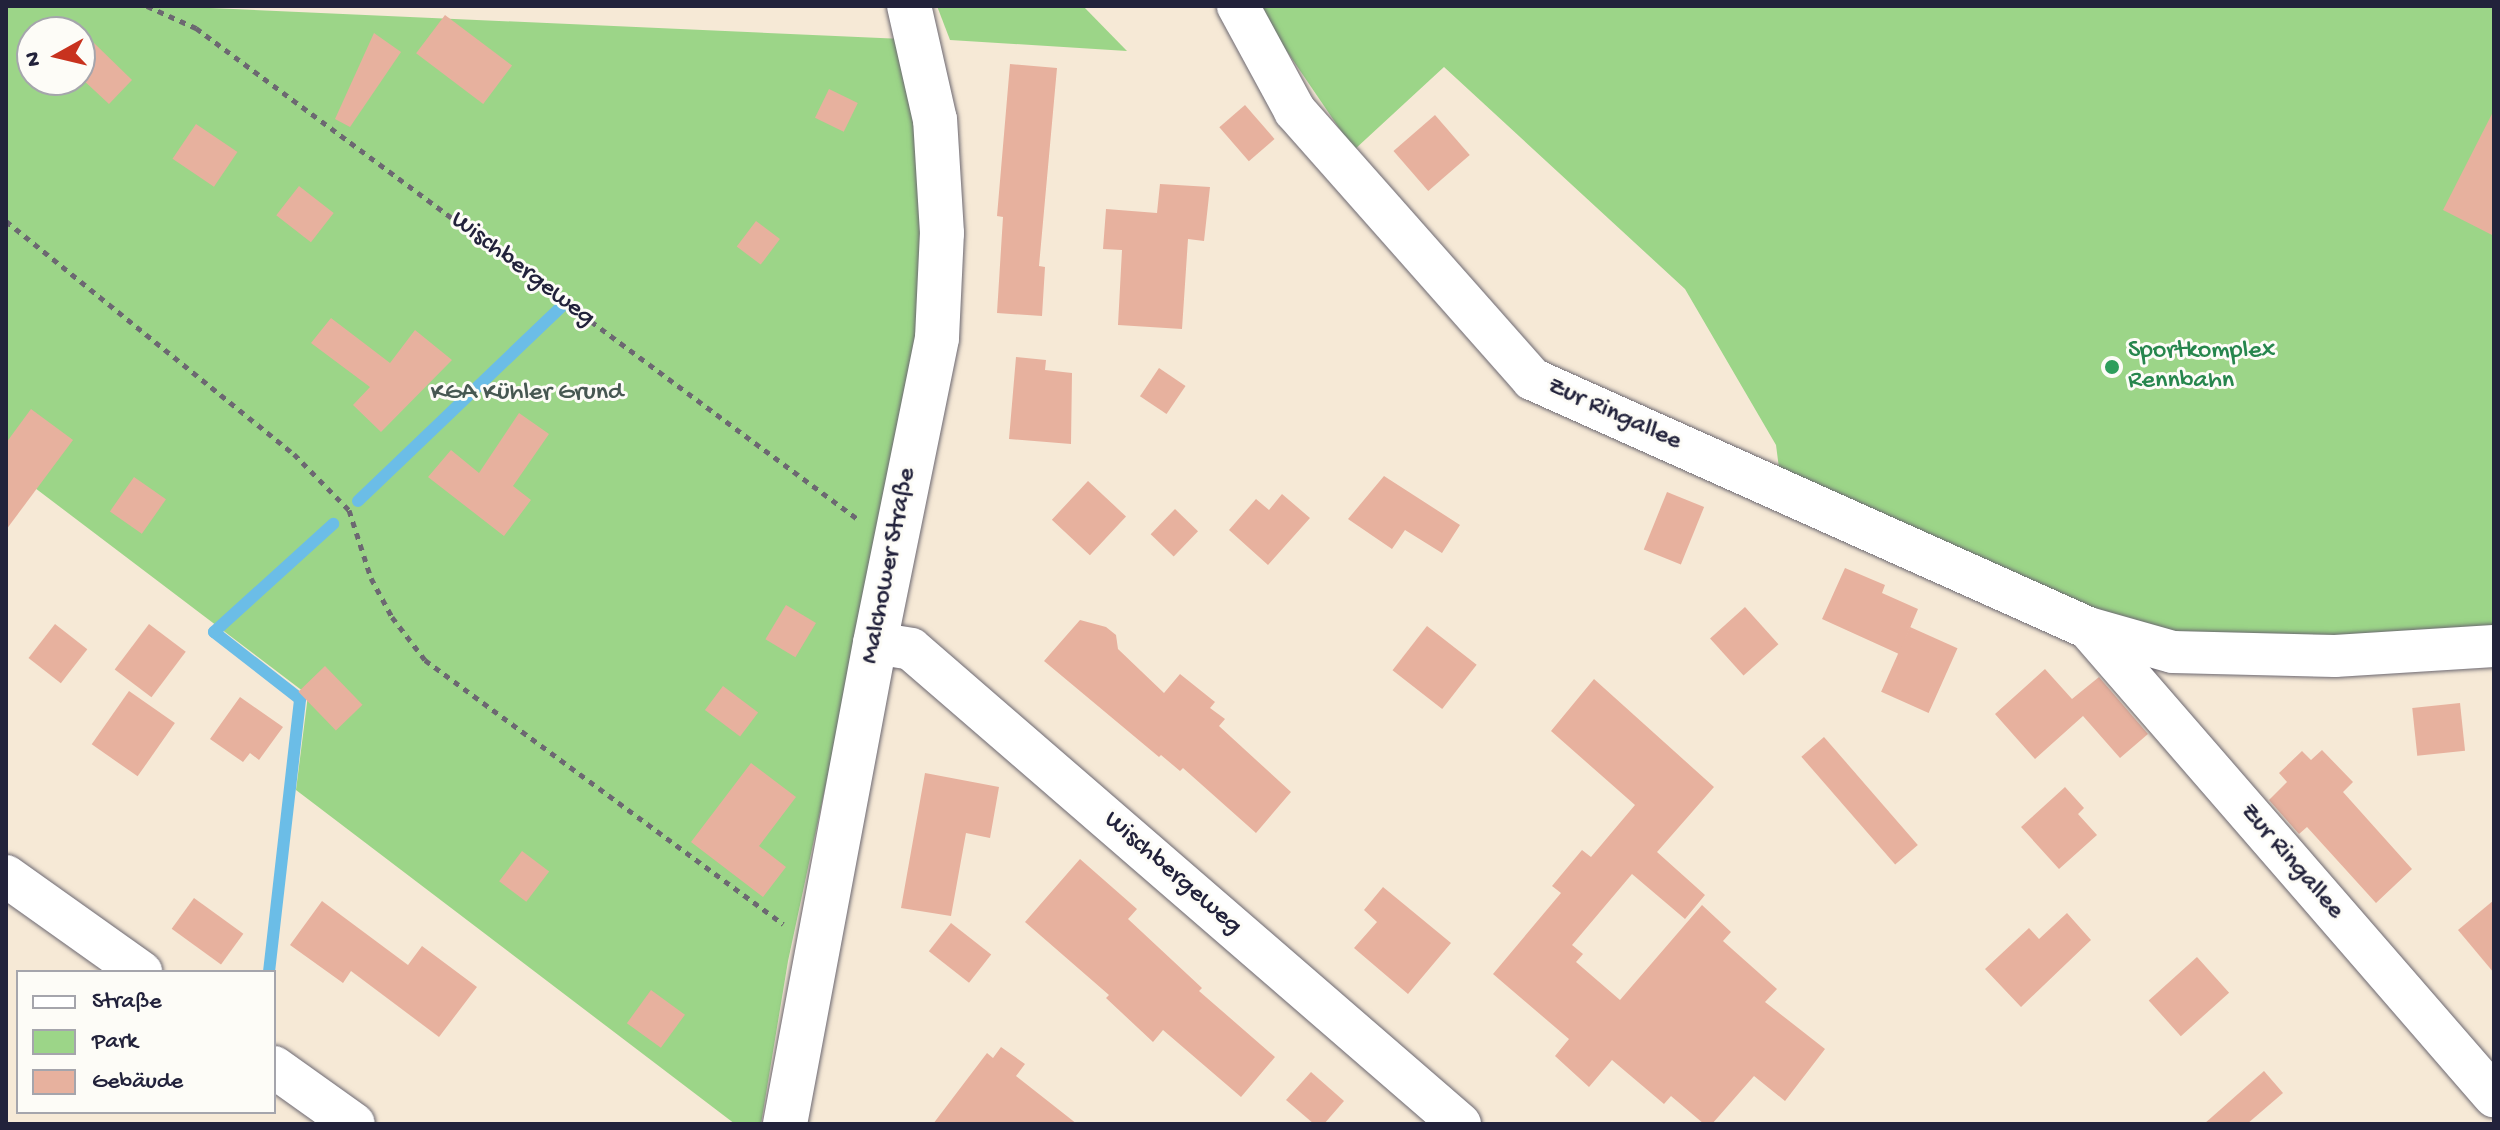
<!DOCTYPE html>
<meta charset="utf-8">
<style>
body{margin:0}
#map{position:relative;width:2500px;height:1130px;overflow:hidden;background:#f6e9d6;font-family:"Gochi Hand",sans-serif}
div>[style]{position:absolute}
.green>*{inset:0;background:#9cd588}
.stream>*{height:12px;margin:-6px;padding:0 6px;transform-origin:6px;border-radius:6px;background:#6bbde7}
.building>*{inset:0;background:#e7b19e;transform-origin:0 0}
.path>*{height:5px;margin-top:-2.5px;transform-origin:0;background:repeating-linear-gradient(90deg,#6c6871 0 6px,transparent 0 12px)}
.roads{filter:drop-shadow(0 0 2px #6c6871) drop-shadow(0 0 2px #6c6871)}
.minor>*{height:42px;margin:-21px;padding:0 21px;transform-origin:21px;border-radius:21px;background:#fff}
.tertiary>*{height:44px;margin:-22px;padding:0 22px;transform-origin:22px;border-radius:22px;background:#fff}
.dots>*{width:22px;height:22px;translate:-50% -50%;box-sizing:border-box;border:4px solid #fdfcf7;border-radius:50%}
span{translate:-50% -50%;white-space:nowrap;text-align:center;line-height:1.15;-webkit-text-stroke:6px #fdfcf7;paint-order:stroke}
.street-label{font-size:26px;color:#22223b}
.leisure-label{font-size:26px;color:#27864d}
.left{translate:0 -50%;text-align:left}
.park-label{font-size:26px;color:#475852}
.frame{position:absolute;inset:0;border:8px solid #22223b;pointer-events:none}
.legend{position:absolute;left:16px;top:970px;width:260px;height:144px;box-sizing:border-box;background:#fdfcf7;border:2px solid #a5a5ac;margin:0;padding:10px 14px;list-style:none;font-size:24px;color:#22223b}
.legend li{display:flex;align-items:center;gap:16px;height:40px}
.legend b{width:40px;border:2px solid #a5a5ac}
.north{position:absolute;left:16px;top:16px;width:80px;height:80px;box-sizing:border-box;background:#fdfcf7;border:2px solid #a5a5ac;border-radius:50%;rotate:262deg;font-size:22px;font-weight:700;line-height:32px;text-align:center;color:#22223b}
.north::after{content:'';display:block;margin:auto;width:28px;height:36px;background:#c8321e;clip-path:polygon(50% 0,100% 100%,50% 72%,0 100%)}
</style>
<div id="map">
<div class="green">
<div style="clip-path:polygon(evenodd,6px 6px,165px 6px,903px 39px,928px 229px,920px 345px,788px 961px,761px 1124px,735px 1124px,296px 790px,308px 695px,6px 466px,6px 6px,32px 32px,80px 32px,80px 80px,32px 80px,32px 32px)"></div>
<div style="clip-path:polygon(937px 6px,1083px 6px,1127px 51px,950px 40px)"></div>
<div style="clip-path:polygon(1256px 6px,2494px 6px,2494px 634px,2176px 637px,2090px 616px,1780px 476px,1776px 445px,1685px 289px,1444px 67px,1354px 150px)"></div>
</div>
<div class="stream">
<div style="left:358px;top:501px;width:281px;rotate:-43.7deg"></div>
<div style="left:269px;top:972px;width:275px;rotate:-83.5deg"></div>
<div style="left:300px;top:699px;width:109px;rotate:-142.1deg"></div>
<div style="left:214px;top:632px;width:161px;rotate:-42.2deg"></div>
</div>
<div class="building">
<div style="left:445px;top:15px;width:84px;height:48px;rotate:37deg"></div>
<div style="clip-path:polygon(374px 33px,401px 52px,350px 127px,335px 119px)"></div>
<div style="clip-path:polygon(94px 43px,132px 80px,109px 104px,80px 77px,80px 58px)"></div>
<div style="clip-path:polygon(1010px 64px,1057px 68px,1039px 266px,1045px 267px,1042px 316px,997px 313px,1003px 217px,997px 216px)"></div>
<div style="left:829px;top:89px;width:32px;height:32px;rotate:26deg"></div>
<div style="left:1245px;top:105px;width:45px;height:34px;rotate:49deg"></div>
<div style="clip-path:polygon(2494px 110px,2494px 236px,2443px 210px)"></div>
<div style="left:1435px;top:115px;width:53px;height:55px;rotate:49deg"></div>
<div style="left:196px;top:124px;width:50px;height:42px;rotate:34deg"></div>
<div style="clip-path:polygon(1160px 184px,1210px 187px,1204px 241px,1188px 239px,1182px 329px,1118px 325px,1122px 250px,1103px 249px,1106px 209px,1157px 213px)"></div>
<div style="left:299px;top:186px;width:44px;height:37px;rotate:38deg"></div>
<div style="left:756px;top:221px;width:30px;height:32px;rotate:37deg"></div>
<div style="clip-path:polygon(331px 318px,390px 363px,415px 330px,452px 360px,381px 432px,353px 405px,370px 387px,311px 343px)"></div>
<div style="clip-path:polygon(1016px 357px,1046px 360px,1045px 370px,1072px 373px,1071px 444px,1009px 439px)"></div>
<div style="left:1159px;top:368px;width:32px;height:34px;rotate:34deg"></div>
<div style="clip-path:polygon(31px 409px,73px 440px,6px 530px,6px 443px)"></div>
<div style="clip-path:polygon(519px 413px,549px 434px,513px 486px,531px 500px,504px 536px,428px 477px,451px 450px,479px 473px)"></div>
<div style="clip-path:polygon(1384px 476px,1460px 525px,1442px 553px,1405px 530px,1392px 549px,1348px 519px)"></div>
<div style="left:134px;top:477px;width:39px;height:42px;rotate:35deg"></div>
<div style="left:1088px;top:481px;width:52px;height:53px;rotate:43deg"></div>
<div style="left:1667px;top:492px;width:40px;height:62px;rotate:22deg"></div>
<div style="clip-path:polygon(1282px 494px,1310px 518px,1268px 565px,1229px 530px,1256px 499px,1269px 510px)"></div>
<div style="left:1175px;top:509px;width:32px;height:35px;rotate:44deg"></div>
<div style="clip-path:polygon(1845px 568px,1885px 585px,1882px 593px,1918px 609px,1899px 654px,1822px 619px)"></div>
<div style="left:786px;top:605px;width:35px;height:40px;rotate:31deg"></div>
<div style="left:1745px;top:607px;width:50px;height:47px;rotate:48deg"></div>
<div style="clip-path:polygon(1080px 620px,1106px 627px,1116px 635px,1118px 649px,1164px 693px,1180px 674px,1215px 702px,1210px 708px,1225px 719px,1219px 726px,1291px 792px,1256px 833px,1183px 768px,1180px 771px,1161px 755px,1159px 757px,1044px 661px)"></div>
<div style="left:55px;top:624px;width:41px;height:43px;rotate:38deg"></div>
<div style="left:149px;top:624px;width:46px;height:57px;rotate:37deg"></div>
<div style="left:1427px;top:626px;width:63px;height:56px;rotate:38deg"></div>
<div style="left:1910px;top:627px;width:52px;height:71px;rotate:24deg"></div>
<div style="left:325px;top:666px;width:54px;height:37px;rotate:46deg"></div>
<div style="clip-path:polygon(2045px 669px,2072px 699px,2099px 677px,2148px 734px,2120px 758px,2083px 716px,2035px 759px,1995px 714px)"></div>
<div style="clip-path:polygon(1594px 679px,1714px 787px,1657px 852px,1705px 895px,1685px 919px,1632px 874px,1572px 945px,1583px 954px,1576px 962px,1620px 1000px,1702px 905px,1731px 932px,1723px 941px,1777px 989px,1765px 1002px,1825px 1049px,1785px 1101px,1754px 1076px,1712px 1124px,1704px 1124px,1671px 1096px,1664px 1104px,1612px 1060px,1589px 1087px,1555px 1056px,1569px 1039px,1493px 974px,1561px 893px,1552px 886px,1582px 850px,1591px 857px,1635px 805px,1551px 731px)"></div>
<div style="left:723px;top:686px;width:44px;height:30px;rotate:37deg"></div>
<div style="left:129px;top:691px;width:56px;height:65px;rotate:35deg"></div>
<div style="clip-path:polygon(240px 697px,283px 727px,259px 760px,250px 753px,243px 762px,210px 739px)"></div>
<div style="left:2460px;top:703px;width:48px;height:48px;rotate:84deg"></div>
<div style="left:1824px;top:737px;width:143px;height:30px;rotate:49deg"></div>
<div style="clip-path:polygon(2322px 750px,2353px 782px,2343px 792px,2412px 869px,2376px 903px,2307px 827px,2299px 834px,2269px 800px,2287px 782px,2279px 773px,2302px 751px,2311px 760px)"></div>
<div style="clip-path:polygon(751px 763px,796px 797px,759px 846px,786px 867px,763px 897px,691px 842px)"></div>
<div style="clip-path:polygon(925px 773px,999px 787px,990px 838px,966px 833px,951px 916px,901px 908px)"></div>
<div style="clip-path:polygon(2065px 787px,2084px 808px,2078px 814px,2097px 835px,2059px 869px,2021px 827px)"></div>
<div style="left:522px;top:851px;width:34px;height:38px;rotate:37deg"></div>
<div style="clip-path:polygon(1080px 859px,1137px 909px,1128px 919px,1202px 988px,1199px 991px,1275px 1057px,1241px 1097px,1163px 1030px,1153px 1042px,1106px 998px,1109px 995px,1025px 922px)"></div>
<div style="clip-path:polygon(1383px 887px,1451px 943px,1408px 994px,1354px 948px,1377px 922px,1364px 910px)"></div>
<div style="left:194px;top:898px;width:61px;height:38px;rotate:36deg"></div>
<div style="clip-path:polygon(2494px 900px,2494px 973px,2458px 930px)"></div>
<div style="clip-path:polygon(322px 901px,408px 965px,422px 946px,477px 987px,439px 1037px,351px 971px,343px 983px,290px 945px)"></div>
<div style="clip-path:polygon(2067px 913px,2091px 940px,2021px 1007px,1985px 969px,2029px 928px,2039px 939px)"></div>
<div style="left:951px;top:923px;width:51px;height:36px;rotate:38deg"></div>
<div style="left:2197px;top:957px;width:48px;height:65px;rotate:48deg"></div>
<div style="left:651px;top:990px;width:42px;height:41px;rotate:36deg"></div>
<div style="clip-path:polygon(1001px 1047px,1025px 1064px,1016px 1076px,1077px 1124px,933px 1124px,987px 1053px,993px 1058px)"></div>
<div style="clip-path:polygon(2264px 1071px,2283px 1093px,2247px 1124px,2204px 1124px)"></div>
<div style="clip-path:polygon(1311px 1072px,1344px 1101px,1324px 1124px,1314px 1124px,1286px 1100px)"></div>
</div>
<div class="path">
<div style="left:147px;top:6px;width:54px;rotate:24.2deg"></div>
<div style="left:196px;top:28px;width:826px;rotate:36.58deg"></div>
<div style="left:6px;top:221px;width:370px;rotate:39deg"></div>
<div style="left:294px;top:454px;width:78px;rotate:45.5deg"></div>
<div style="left:349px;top:510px;width:71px;rotate:72.1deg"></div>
<div style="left:371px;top:578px;width:44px;rotate:61.7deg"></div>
<div style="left:392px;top:617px;width:54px;rotate:52.5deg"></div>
<div style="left:425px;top:660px;width:445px;rotate:36.4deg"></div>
</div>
<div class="roads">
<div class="minor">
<div style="left:1238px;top:6px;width:119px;rotate:61.5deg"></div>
<div style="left:1295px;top:111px;width:358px;rotate:48.5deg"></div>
<div style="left:1532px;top:379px;width:609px;rotate:24.12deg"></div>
<div style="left:2088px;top:628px;width:88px;rotate:15.8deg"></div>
<div style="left:2173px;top:652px;width:162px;rotate:1.4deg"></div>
<div style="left:2335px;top:656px;width:159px;rotate:-3.6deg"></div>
<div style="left:2088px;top:628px;width:620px;rotate:49.06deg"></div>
<div style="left:875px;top:643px;width:36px;rotate:9deg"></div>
<div style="left:911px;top:649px;width:726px;rotate:40.87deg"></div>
<div style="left:6px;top:876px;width:166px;rotate:35.4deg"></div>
<div style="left:274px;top:1067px;width:98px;rotate:35.5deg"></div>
</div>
<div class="tertiary">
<div style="left:785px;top:1124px;width:489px;rotate:-79.4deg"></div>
<div style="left:875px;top:643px;width:311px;rotate:-78.5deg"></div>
<div style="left:937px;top:338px;width:105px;rotate:-87.3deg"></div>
<div style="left:942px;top:233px;width:113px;rotate:-93.5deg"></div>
<div style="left:935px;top:120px;width:117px;rotate:-102.8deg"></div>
</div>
</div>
<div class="dots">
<div style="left:2112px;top:367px;background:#2e9e5b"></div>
</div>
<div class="street-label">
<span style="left:522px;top:270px;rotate:37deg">Wischbergeweg</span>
<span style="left:1614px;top:415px;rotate:24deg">Zur Ringallee</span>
<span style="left:890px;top:566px;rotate:-79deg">Malchower Straße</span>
<span style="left:2291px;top:862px;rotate:49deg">Zur Ringallee</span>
<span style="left:1172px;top:874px;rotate:41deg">Wischbergeweg</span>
</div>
<div class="leisure-label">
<span class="left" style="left:2128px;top:367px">Sportkomplex<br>Rennbahn</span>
</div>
<div class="park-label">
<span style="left:527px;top:394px">KGA Kühler Grund</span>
</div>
<div class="frame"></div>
<ul class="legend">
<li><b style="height:10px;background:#fff"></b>Straße</li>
<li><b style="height:22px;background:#9cd588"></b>Park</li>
<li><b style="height:22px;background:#e7b19e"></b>Gebäude</li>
</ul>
<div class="north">N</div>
</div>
